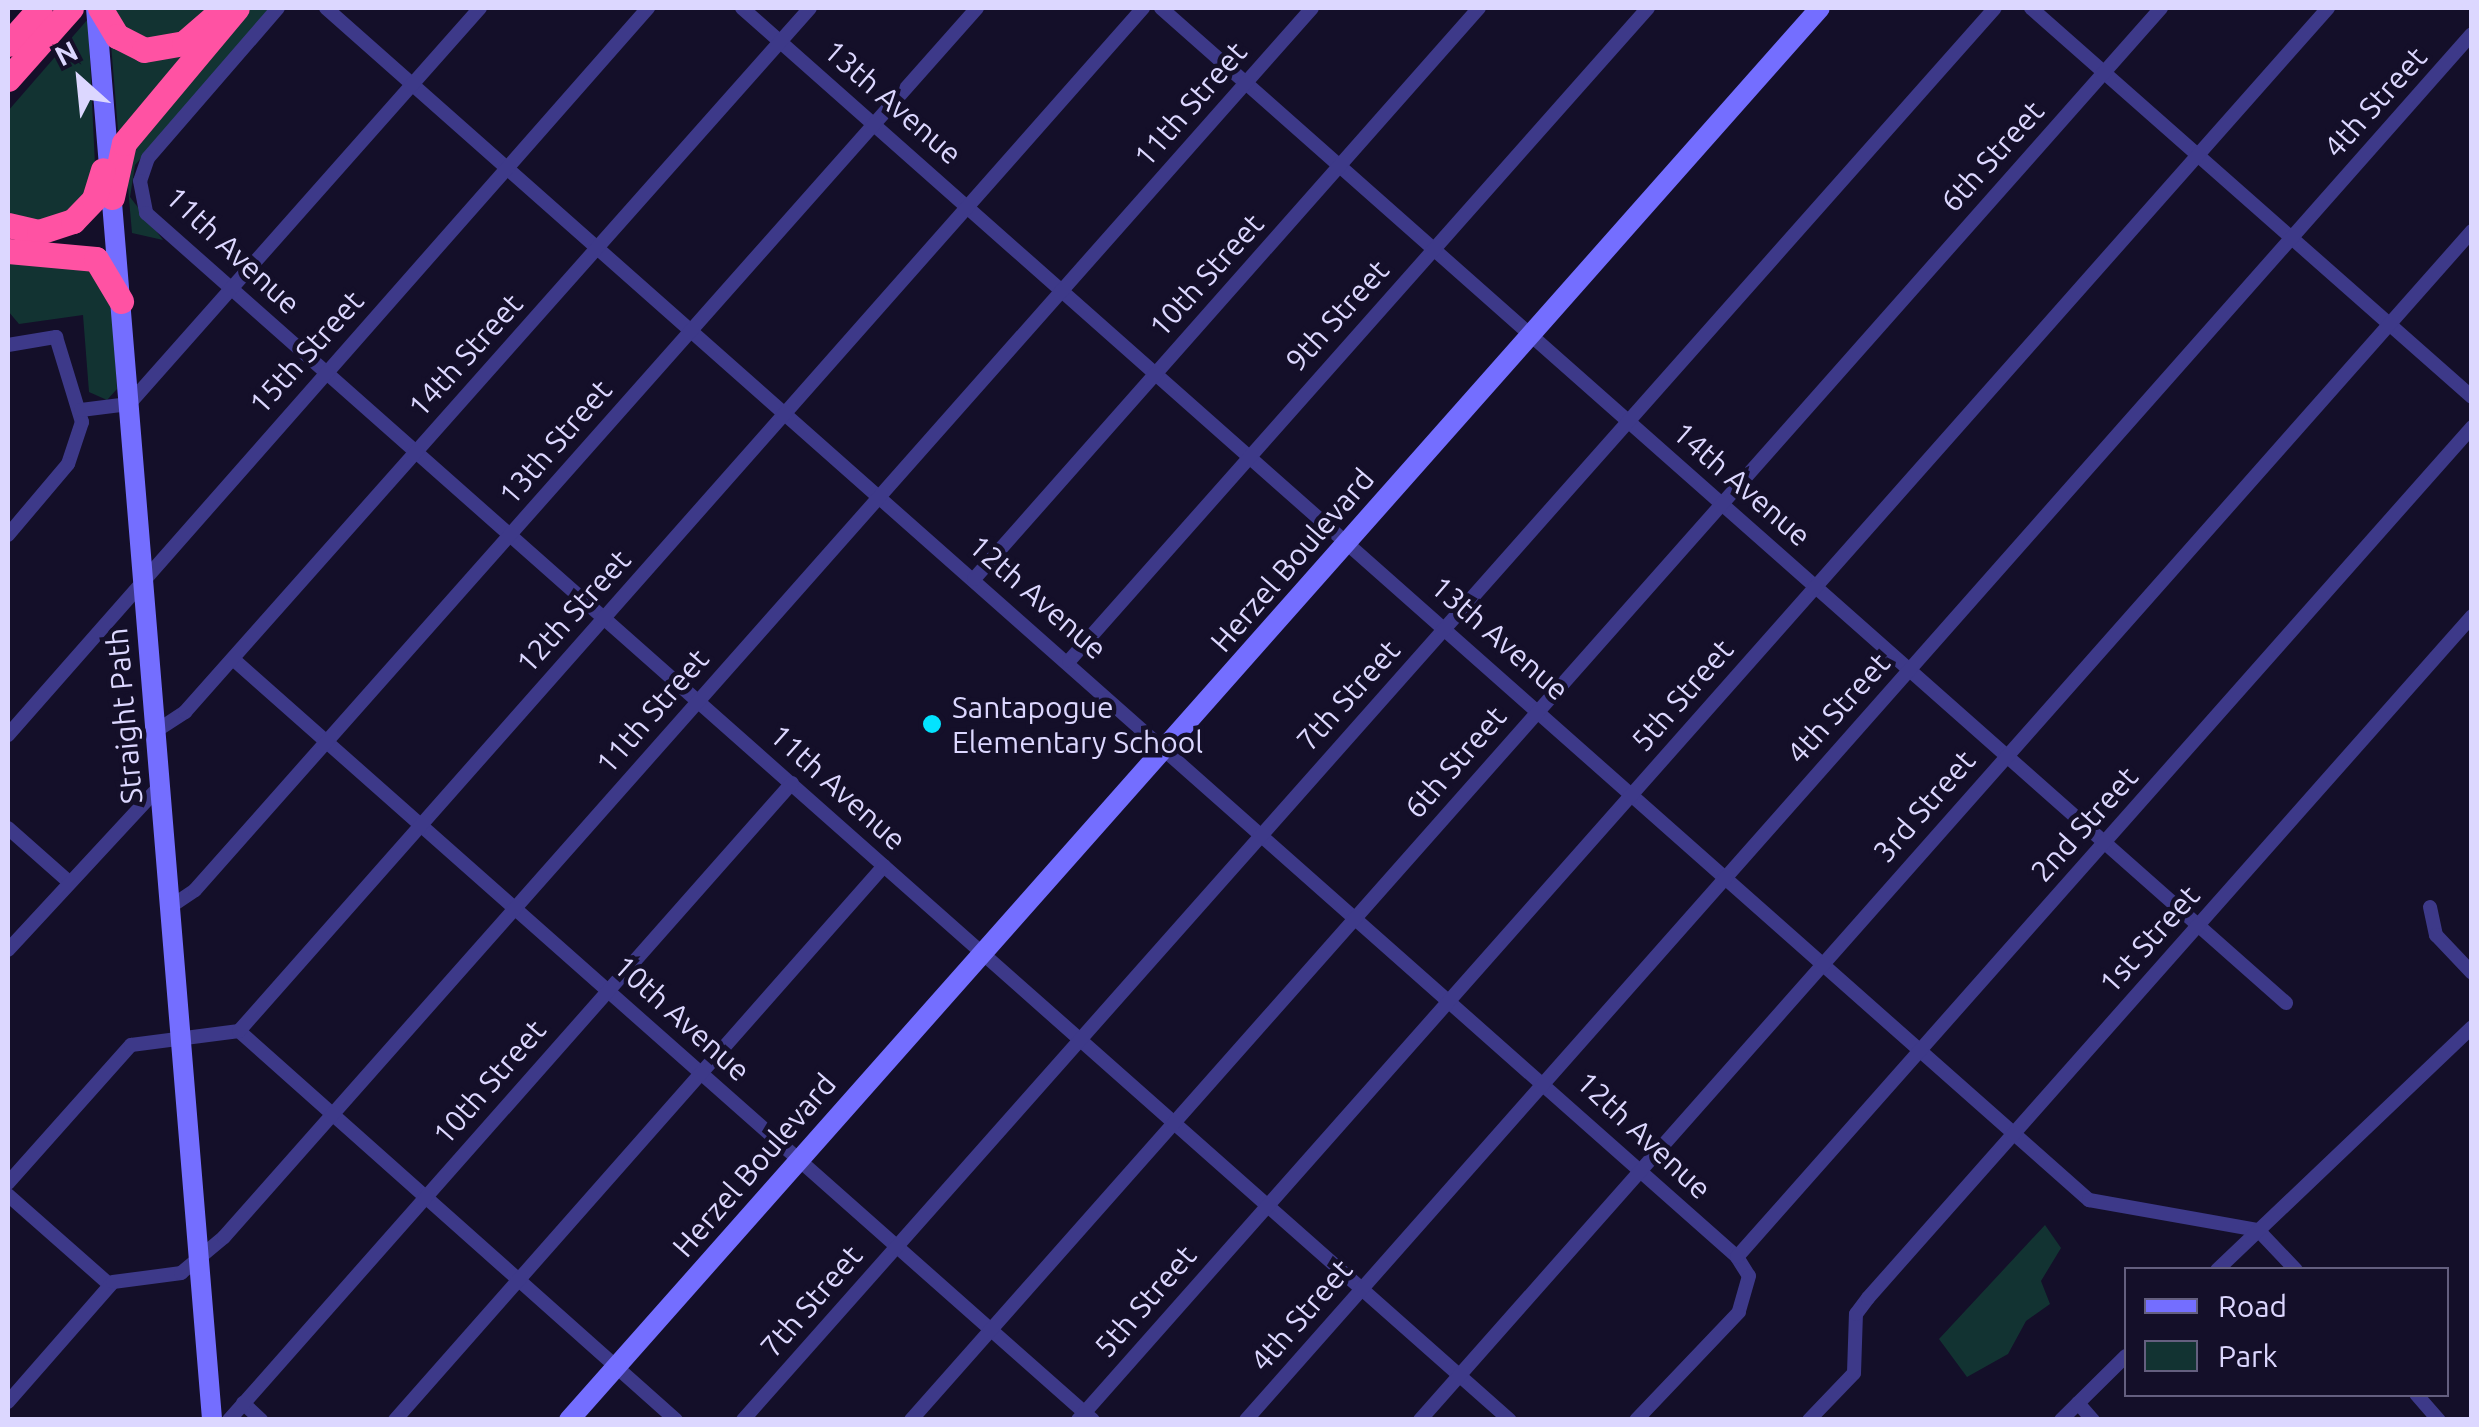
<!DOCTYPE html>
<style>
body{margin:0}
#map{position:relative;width:2479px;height:1427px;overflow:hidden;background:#140f29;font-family:Ubuntu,sans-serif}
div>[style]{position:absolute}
.green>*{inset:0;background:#123332}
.street>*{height:14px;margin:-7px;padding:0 7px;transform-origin:7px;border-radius:7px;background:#3d3989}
.secondary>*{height:20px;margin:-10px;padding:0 10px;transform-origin:10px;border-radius:10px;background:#746eff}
.highway>*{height:25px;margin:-12.5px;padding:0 12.5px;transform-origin:12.5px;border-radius:12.5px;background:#ff52a3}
.dots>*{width:28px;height:28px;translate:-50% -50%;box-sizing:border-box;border:5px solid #140f29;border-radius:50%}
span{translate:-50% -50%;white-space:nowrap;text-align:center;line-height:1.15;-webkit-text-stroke:9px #140f29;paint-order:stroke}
.street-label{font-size:30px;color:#dcd7ff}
.poi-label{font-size:30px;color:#dcd7ff}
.left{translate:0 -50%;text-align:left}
.frame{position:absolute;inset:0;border:10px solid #dcd7ff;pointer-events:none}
.legend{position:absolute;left:2124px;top:1267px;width:325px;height:130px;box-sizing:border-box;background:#140f29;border:2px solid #645f7f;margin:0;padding:12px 18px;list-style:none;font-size:30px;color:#dcd7ff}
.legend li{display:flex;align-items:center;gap:20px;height:50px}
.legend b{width:50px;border:2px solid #645f7f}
.north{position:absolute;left:30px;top:30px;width:100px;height:100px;-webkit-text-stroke:8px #140f29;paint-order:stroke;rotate:333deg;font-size:28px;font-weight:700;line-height:40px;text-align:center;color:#dcd7ff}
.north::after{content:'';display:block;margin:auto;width:35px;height:45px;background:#dcd7ff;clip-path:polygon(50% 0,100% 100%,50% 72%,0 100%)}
</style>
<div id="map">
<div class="green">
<div style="clip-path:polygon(111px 8px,214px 8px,183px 38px,131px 43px)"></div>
<div style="clip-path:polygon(246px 8px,271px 8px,135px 165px,130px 197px,163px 240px,132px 233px,126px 164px,128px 148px)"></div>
<div style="clip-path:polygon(88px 19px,96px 186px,59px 225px,8px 218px,8px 111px)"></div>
<div style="clip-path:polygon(110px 32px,189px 47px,122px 131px,118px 130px)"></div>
<div style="clip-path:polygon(8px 258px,89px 262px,111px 283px,117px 389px,107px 400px,89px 392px,83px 315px,19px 324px,8px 311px)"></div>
<div style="clip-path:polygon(2045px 1225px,2061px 1248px,2041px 1281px,2050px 1304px,2026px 1321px,2008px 1354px,1967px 1377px,1939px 1339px)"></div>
</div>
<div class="street">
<div style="left:278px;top:8px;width:198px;rotate:130.9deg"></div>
<div style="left:148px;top:158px;width:24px;rotate:109deg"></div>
<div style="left:140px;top:181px;width:33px;rotate:79deg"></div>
<div style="left:146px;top:213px;width:1821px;rotate:41.51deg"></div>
<div style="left:326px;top:8px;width:1884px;rotate:41.51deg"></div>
<div style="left:1737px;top:1257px;width:22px;rotate:58deg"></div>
<div style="left:1749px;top:1276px;width:37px;rotate:106deg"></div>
<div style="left:1739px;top:1312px;width:149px;rotate:133.6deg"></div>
<div style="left:742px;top:8px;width:1799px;rotate:41.51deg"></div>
<div style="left:2089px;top:1200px;width:172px;rotate:10.1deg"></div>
<div style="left:2258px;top:1230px;width:55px;rotate:46.5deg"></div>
<div style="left:1161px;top:8px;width:1502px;rotate:41.49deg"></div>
<div style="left:2031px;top:8px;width:588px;rotate:41.42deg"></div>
<div style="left:8px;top:345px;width:49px;rotate:-9.5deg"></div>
<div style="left:56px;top:337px;width:89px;rotate:73deg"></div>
<div style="left:82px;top:422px;width:44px;rotate:108.4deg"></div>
<div style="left:68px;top:464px;width:93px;rotate:130.2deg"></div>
<div style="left:81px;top:410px;width:48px;rotate:-7.1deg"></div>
<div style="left:129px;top:404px;width:529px;rotate:-48.45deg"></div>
<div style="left:974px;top:579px;width:762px;rotate:-48.51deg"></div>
<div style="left:233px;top:659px;width:1148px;rotate:41.51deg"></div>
<div style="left:1069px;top:661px;width:873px;rotate:-48.44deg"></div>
<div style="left:156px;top:731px;width:35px;rotate:-33deg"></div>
<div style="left:185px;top:712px;width:941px;rotate:-48.4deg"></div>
<div style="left:8px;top:735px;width:969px;rotate:-48.64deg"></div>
<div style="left:8px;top:828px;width:80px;rotate:41.5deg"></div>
<div style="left:170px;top:907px;width:30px;rotate:-34deg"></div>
<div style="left:195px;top:890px;width:1179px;rotate:-48.44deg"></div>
<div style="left:2430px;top:907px;width:29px;rotate:78deg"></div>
<div style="left:2436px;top:935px;width:52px;rotate:46.5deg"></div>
<div style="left:8px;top:950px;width:224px;rotate:-47.2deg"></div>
<div style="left:239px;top:1031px;width:585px;rotate:41.67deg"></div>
<div style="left:8px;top:1183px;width:185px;rotate:-48.3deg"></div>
<div style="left:131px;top:1045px;width:109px;rotate:-7.4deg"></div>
<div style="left:239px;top:1031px;width:1365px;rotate:-48.53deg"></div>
<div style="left:8px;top:1195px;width:136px;rotate:41.4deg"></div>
<div style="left:1737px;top:1257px;width:1109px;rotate:-48.47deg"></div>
<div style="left:2217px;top:1270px;width:352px;rotate:-43.6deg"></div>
<div style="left:2416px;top:1394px;width:35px;rotate:49deg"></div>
<div style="left:8px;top:1402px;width:159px;rotate:-48.8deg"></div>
<div style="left:113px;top:1282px;width:69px;rotate:-7.5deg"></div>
<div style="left:181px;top:1273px;width:56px;rotate:-39.9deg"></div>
<div style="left:224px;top:1237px;width:1641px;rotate:-48.48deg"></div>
<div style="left:243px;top:1403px;width:25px;rotate:43deg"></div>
<div style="left:2078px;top:1403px;width:23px;rotate:49deg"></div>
<div style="left:229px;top:1420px;width:850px;rotate:-48.53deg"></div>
<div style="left:395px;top:1420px;width:739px;rotate:-48.57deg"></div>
<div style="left:743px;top:1420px;width:1887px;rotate:-48.44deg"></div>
<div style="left:911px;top:1420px;width:1886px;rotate:-48.48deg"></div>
<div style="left:1078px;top:1420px;width:1886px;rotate:-48.48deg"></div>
<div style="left:1246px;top:1420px;width:1850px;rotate:-48.51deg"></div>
<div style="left:1420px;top:1420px;width:1588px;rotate:-48.5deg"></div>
<div style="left:1809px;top:1420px;width:65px;rotate:-46.2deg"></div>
<div style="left:1854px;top:1373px;width:59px;rotate:-88.1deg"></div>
<div style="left:1856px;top:1314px;width:20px;rotate:-53deg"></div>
<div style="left:1868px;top:1298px;width:911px;rotate:-48.47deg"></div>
<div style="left:2061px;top:1420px;width:91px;rotate:-44.6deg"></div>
</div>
<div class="secondary">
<div style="left:96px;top:8px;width:1417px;rotate:85.3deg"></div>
<div style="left:569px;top:1420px;width:1886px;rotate:-48.46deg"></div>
</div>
<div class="highway">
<div style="left:100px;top:8px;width:33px;rotate:59deg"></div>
<div style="left:117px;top:36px;width:30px;rotate:27deg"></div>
<div style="left:144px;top:50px;width:41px;rotate:-9.9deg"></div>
<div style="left:184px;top:43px;width:41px;rotate:-41.1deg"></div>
<div style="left:8px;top:44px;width:48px;rotate:-48.4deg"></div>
<div style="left:8px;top:79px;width:95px;rotate:-48.4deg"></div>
<div style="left:112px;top:197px;width:55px;rotate:-77.5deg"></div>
<div style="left:124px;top:143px;width:176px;rotate:-50.1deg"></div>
<div style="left:8px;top:225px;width:32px;rotate:13deg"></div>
<div style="left:39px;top:232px;width:36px;rotate:-18deg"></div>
<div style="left:73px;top:221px;width:30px;rotate:-46deg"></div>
<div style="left:94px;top:199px;width:30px;rotate:-73deg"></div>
<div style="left:8px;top:251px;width:88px;rotate:5.2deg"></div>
<div style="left:96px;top:259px;width:49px;rotate:59.2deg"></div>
</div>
<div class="dots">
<div style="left:932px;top:724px;background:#03e3ff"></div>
</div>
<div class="street-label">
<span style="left:893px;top:102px;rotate:41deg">13th Avenue</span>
<span style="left:2375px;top:102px;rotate:-48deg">4th Street</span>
<span style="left:1190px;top:104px;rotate:-49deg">11th Street</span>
<span style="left:1992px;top:156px;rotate:-48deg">6th Street</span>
<span style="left:233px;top:250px;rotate:43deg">11th Avenue</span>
<span style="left:1206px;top:275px;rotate:-48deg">10th Street</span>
<span style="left:1337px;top:315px;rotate:-48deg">9th Street</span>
<span style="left:306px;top:352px;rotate:-48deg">15th Street</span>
<span style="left:465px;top:355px;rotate:-48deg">14th Street</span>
<span style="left:555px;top:442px;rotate:-49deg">13th Street</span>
<span style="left:1742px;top:484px;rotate:41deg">14th Avenue</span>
<span style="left:1292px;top:560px;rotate:-49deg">Herzel Boulevard</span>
<span style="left:1038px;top:597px;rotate:41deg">12th Avenue</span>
<span style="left:573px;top:611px;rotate:-48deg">12th Street</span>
<span style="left:1500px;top:638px;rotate:41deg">13th Avenue</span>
<span style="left:1348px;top:695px;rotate:-48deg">7th Street</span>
<span style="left:1682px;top:695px;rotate:-49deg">5th Street</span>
<span style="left:1838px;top:708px;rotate:-48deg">4th Street</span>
<span style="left:652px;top:711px;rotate:-49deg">11th Street</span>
<span style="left:124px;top:716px;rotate:-95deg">Straight Path</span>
<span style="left:1455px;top:762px;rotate:-49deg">6th Street</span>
<span style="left:838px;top:787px;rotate:42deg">11th Avenue</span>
<span style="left:1924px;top:806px;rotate:-49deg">3rd Street</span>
<span style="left:2084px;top:824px;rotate:-48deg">2nd Street</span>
<span style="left:2149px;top:939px;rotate:-48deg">1st Street</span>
<span style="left:682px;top:1018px;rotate:42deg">10th Avenue</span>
<span style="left:489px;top:1082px;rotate:-49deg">10th Street</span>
<span style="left:1644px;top:1135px;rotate:43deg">12th Avenue</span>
<span style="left:754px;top:1165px;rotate:-49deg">Herzel Boulevard</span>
<span style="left:811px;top:1301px;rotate:-49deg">7th Street</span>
<span style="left:1145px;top:1301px;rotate:-49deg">5th Street</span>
<span style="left:1301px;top:1315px;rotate:-49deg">4th Street</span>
</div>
<div class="poi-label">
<span class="left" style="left:952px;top:724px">Santapogue<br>Elementary School</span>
</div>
<div class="frame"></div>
<ul class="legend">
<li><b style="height:12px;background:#746eff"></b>Road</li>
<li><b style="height:28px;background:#123332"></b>Park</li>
</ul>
<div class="north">N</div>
</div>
